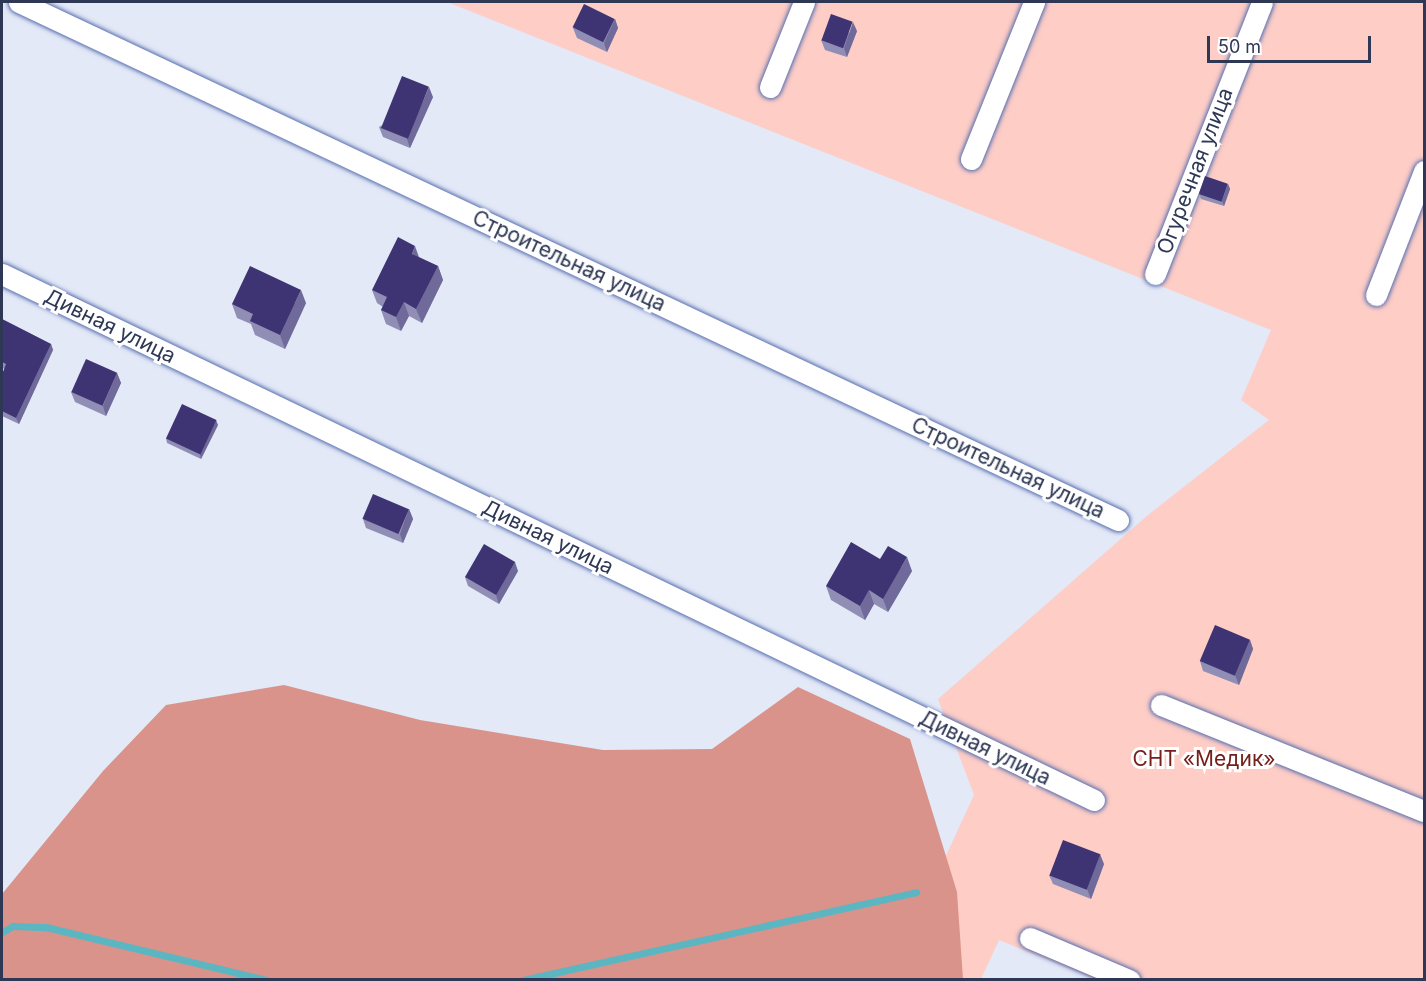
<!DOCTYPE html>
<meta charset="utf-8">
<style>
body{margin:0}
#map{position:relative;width:1426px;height:981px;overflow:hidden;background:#e3e9f7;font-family:Inter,sans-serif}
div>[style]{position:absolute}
.green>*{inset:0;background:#fdcdc6}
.forest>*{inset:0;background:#da938a}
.stream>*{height:7px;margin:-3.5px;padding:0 3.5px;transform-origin:3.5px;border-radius:3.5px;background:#5cb6c2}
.roads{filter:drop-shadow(0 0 2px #586fb0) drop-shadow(0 0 2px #586fb0)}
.minor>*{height:21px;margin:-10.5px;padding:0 10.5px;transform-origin:10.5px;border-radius:10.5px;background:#fff}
.wall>*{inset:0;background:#908eb5}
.shaded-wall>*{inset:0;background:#706a9b}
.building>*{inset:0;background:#3e3473;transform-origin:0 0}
span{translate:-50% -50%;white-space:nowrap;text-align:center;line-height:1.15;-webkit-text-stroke:6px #fff;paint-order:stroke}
.street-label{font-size:21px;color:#2e3855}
.park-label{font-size:21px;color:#74211c}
.frame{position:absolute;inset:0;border:3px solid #2e3855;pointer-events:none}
.scale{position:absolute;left:1207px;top:36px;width:164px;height:27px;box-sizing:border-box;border:3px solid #2e3855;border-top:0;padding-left:8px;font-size:18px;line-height:21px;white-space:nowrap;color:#2e3855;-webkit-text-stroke:4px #fff;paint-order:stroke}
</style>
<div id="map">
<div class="green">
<div style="clip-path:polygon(447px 2px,1424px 2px,1424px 979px,1094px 979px,999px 940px,981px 979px,889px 979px,974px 795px,938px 699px,1148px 515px,1269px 420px,1241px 400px,1271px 330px)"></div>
</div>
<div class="forest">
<div style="clip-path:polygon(284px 685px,420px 720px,603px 750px,712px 749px,798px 687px,910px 739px,957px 892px,963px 979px,2px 979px,2px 894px,103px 771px,166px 705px)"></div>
</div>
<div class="stream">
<div style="left:2px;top:932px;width:13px;rotate:-29deg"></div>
<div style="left:13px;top:926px;width:33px;rotate:2deg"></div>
<div style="left:46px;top:927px;width:226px;rotate:13.5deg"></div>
<div style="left:523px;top:980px;width:403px;rotate:-12.6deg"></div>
</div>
<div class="roads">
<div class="minor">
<div style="left:19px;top:2px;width:1215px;rotate:25.24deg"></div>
<div style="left:770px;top:87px;width:92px;rotate:-68.2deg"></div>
<div style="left:971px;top:159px;width:169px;rotate:-68.1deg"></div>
<div style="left:2px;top:274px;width:1212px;rotate:25.72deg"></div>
<div style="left:1155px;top:274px;width:292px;rotate:-68.5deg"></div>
<div style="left:1376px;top:295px;width:133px;rotate:-68.8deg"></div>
<div style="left:1161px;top:705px;width:284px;rotate:22deg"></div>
<div style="left:1030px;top:938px;width:108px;rotate:23deg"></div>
</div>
</div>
<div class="wall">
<div style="clip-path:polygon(615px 19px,618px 28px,607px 52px,577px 38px,573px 28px)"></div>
<div style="clip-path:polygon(857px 31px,847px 57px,825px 50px,821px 40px)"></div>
<div style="clip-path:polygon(433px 97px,410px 148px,383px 137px,379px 127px)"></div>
<div style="clip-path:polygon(1228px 184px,1230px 189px,1224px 206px,1201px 199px,1199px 194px)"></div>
<div style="clip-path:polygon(419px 257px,438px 266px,443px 280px,422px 323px,409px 316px,401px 331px,386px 324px,381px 310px,383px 307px,377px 303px,372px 290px)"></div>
<div style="clip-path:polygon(306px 303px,285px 349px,255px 335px,251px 324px,237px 318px,232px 304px)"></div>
<div style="clip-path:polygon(2px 319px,51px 344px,53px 350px,19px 424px,2px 416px,2px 375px,4px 369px,2px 367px)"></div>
<div style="clip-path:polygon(117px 373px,121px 383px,106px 416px,75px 402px,71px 392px)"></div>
<div style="clip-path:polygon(218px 425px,201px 459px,167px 443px,166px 438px)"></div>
<div style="clip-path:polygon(409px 509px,413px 519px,403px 543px,366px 528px,363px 519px)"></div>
<div style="clip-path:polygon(880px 559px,912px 571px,888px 612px,874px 604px,865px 620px,831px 600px,826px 586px)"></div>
<div style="clip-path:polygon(518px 571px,499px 604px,468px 586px,465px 577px)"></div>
<div style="clip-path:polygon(1250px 640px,1253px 649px,1239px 685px,1203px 671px,1200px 661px)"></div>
<div style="clip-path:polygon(1104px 864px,1091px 899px,1053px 884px,1049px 875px)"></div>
</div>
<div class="shaded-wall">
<div style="clip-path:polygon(615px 19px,618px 28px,607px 52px,604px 43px)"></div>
<div style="clip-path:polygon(853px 22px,857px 31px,847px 57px,844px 48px)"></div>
<div style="clip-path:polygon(429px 87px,433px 97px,410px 148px,407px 139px)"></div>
<div style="clip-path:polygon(1228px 184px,1230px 189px,1224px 206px,1222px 201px)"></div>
<div style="clip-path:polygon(415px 246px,420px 260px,412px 254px)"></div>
<div style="clip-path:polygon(438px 266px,443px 280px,422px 323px,416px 309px)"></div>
<div style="clip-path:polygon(301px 290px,306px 303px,285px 349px,280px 335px)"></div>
<div style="clip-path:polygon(404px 302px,409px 316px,401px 331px,396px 317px)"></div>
<div style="clip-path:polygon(51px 344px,53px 350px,19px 424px,16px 418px)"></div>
<div style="clip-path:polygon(117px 373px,121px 383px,106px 416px,103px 406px)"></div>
<div style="clip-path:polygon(216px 420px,218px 425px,201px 459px,200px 454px)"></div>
<div style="clip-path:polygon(409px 509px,413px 519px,403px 543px,400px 534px)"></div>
<div style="clip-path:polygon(907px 557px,912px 571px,888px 612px,883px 599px)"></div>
<div style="clip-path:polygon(515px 562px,518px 571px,499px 604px,496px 595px)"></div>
<div style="clip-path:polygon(869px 590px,874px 604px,865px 620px,860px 606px)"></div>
<div style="clip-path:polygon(1250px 640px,1253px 649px,1239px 685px,1235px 675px)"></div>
<div style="clip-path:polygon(1100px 854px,1104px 864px,1091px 899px,1087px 889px)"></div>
</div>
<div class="building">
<div style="left:584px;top:4px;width:34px;height:26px;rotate:26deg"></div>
<div style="left:831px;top:14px;width:23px;height:28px;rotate:20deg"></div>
<div style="left:402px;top:76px;width:29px;height:56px;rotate:22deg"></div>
<div style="left:1205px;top:176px;width:24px;height:19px;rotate:19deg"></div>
<div style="clip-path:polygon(398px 237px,415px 246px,412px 254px,438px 266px,416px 309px,404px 302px,396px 317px,381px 310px,387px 297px,372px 290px)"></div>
<div style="clip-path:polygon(250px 266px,301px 290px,280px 335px,250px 321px,253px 314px,232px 304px)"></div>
<div style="clip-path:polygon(2px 319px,51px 344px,16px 418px,2px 411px,2px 375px,6px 364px,2px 362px)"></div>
<div style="left:86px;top:359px;width:34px;height:36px;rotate:24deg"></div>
<div style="left:182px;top:404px;width:38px;height:38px;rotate:25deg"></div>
<div style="left:373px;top:494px;width:39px;height:27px;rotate:23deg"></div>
<div style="clip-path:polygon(851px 542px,880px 559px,888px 546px,907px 557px,883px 599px,869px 590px,860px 606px,826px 586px)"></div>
<div style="left:484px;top:544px;width:36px;height:38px;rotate:30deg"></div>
<div style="left:1215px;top:625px;width:38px;height:39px;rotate:23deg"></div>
<div style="left:1063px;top:840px;width:40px;height:38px;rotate:21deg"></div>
</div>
<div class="street-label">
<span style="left:1195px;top:171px;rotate:-69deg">Огуречная улица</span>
<span style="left:569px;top:261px;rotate:25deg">Строительная улица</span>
<span style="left:110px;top:326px;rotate:26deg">Дивная улица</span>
<span style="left:1008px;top:468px;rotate:25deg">Строительная улица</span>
<span style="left:548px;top:537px;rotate:26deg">Дивная улица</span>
<span style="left:985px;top:748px;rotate:26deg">Дивная улица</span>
</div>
<div class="park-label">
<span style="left:1204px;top:759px">СНТ «Медик»</span>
</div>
<div class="frame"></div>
<div class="scale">50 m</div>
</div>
